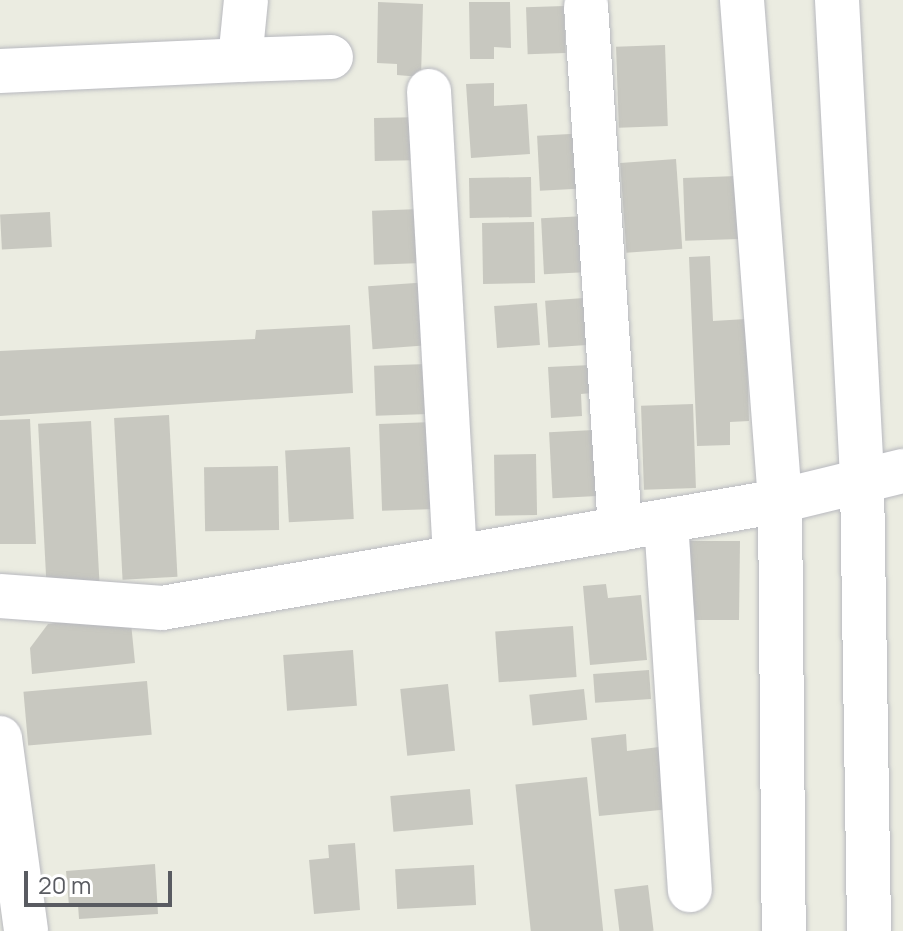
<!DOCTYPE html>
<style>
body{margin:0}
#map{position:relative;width:903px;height:931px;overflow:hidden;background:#ebece1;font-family:Manrope,sans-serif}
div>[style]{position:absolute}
.building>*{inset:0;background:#c8c8c0;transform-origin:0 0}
.roads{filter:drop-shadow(0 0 2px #b8b9bf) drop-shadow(0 0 2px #b8b9bf)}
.minor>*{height:44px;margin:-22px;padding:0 22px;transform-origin:22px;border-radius:22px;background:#fff}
.tertiary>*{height:44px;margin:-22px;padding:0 22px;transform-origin:22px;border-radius:22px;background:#fff}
span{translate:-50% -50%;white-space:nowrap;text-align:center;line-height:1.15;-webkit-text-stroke:6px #fff;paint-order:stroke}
.scale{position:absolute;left:24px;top:871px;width:148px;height:36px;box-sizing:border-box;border:4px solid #595b61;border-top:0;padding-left:10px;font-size:24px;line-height:28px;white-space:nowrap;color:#595b61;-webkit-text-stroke:6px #fff;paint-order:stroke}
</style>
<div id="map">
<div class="building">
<div style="clip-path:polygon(378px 2px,423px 4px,421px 77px,397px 75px,397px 64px,377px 63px)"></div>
<div style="clip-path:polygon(469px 2px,510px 2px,511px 48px,494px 47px,494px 59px,470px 59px)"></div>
<div style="left:564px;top:6px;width:47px;height:38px;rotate:88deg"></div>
<div style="left:665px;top:45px;width:81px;height:49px;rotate:88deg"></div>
<div style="clip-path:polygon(494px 83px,494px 106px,527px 104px,530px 154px,471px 158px,466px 84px)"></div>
<div style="left:426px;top:117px;width:43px;height:52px;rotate:89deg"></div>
<div style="left:589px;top:133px;width:55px;height:52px;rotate:87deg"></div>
<div style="left:676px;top:159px;width:90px;height:56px;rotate:86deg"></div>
<div style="left:737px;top:176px;width:63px;height:54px;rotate:88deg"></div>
<div style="left:531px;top:177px;width:40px;height:62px;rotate:89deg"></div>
<div style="left:421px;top:209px;width:54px;height:49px;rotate:88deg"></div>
<div style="left:50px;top:212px;width:35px;height:50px;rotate:87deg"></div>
<div style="left:586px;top:216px;width:56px;height:45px;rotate:87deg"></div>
<div style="left:534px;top:222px;width:61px;height:52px;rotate:89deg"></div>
<div style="clip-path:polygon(710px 256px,713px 321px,746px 319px,749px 421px,730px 422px,730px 445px,697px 446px,689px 257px)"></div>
<div style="left:430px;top:282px;width:63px;height:62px;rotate:86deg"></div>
<div style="left:584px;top:298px;width:47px;height:39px;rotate:86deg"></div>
<div style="left:537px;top:303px;width:42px;height:43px;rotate:86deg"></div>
<div style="clip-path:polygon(350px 325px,353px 393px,0 416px,0 351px,255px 339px,256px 330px)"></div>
<div style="left:427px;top:364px;width:50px;height:53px;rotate:88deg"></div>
<div style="clip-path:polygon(591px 365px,592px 393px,581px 394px,582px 416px,551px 418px,548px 367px)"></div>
<div style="left:693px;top:404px;width:84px;height:52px;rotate:88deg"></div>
<div style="left:169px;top:415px;width:162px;height:55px;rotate:87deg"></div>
<div style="clip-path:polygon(30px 419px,36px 544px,0 544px,0 420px)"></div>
<div style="left:91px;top:421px;width:161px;height:53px;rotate:87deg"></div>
<div style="left:433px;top:422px;width:87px;height:54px;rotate:88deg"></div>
<div style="left:594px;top:430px;width:66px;height:45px;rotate:87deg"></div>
<div style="left:350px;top:447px;width:72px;height:65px;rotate:87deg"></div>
<div style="left:536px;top:454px;width:61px;height:42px;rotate:89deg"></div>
<div style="left:278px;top:466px;width:64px;height:74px;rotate:89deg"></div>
<div style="clip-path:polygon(687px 541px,740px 541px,739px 620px,694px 620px)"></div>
<div style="clip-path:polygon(606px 584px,608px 598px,641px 595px,647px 660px,590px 665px,583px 586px)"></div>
<div style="clip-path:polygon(130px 613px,135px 663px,32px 674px,30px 648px,48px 624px)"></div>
<div style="left:573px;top:626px;width:51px;height:78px;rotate:86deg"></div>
<div style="left:353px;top:650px;width:56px;height:70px;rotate:86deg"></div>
<div style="left:649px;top:670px;width:29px;height:56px;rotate:86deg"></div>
<div style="left:147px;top:681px;width:54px;height:124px;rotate:85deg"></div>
<div style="left:448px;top:684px;width:67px;height:48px;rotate:84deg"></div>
<div style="left:584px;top:689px;width:31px;height:55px;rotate:84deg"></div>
<div style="clip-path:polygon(626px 734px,627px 751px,675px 745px,681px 808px,599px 816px,591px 738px)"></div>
<div style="left:587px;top:777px;width:155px;height:72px;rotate:84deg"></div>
<div style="left:470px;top:789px;width:36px;height:80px;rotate:85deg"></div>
<div style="clip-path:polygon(355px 843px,360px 910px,314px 914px,309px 860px,329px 858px,328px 845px)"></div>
<div style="clip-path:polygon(155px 864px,158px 914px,79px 919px,78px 905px,69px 906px,66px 871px)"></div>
<div style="left:474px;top:865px;width:40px;height:79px;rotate:87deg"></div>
<div style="left:648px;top:885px;width:46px;height:34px;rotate:83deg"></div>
</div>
<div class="roads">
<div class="minor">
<div style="left:586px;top:6px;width:524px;rotate:86.28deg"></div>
<div style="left:240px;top:60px;width:91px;rotate:-1.9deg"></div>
<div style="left:0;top:71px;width:240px;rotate:-2.6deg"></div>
<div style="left:240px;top:60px;width:60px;rotate:-84.3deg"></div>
<div style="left:429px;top:91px;width:467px;rotate:86.8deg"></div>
<div style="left:666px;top:521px;width:370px;rotate:86.3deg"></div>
<div style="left:0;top:596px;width:162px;rotate:4.2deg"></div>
<div style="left:162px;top:608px;width:627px;rotate:-9.82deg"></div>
<div style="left:780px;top:501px;width:127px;rotate:-13.7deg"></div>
<div style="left:0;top:738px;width:195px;rotate:82.3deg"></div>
</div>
<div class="tertiary">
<div style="left:742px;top:0;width:502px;rotate:85.66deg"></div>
<div style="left:780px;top:501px;width:430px;rotate:89.5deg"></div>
<div style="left:837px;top:0;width:481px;rotate:87deg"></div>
<div style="left:862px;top:480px;width:451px;rotate:89.1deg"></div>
</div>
</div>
<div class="scale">20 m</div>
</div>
